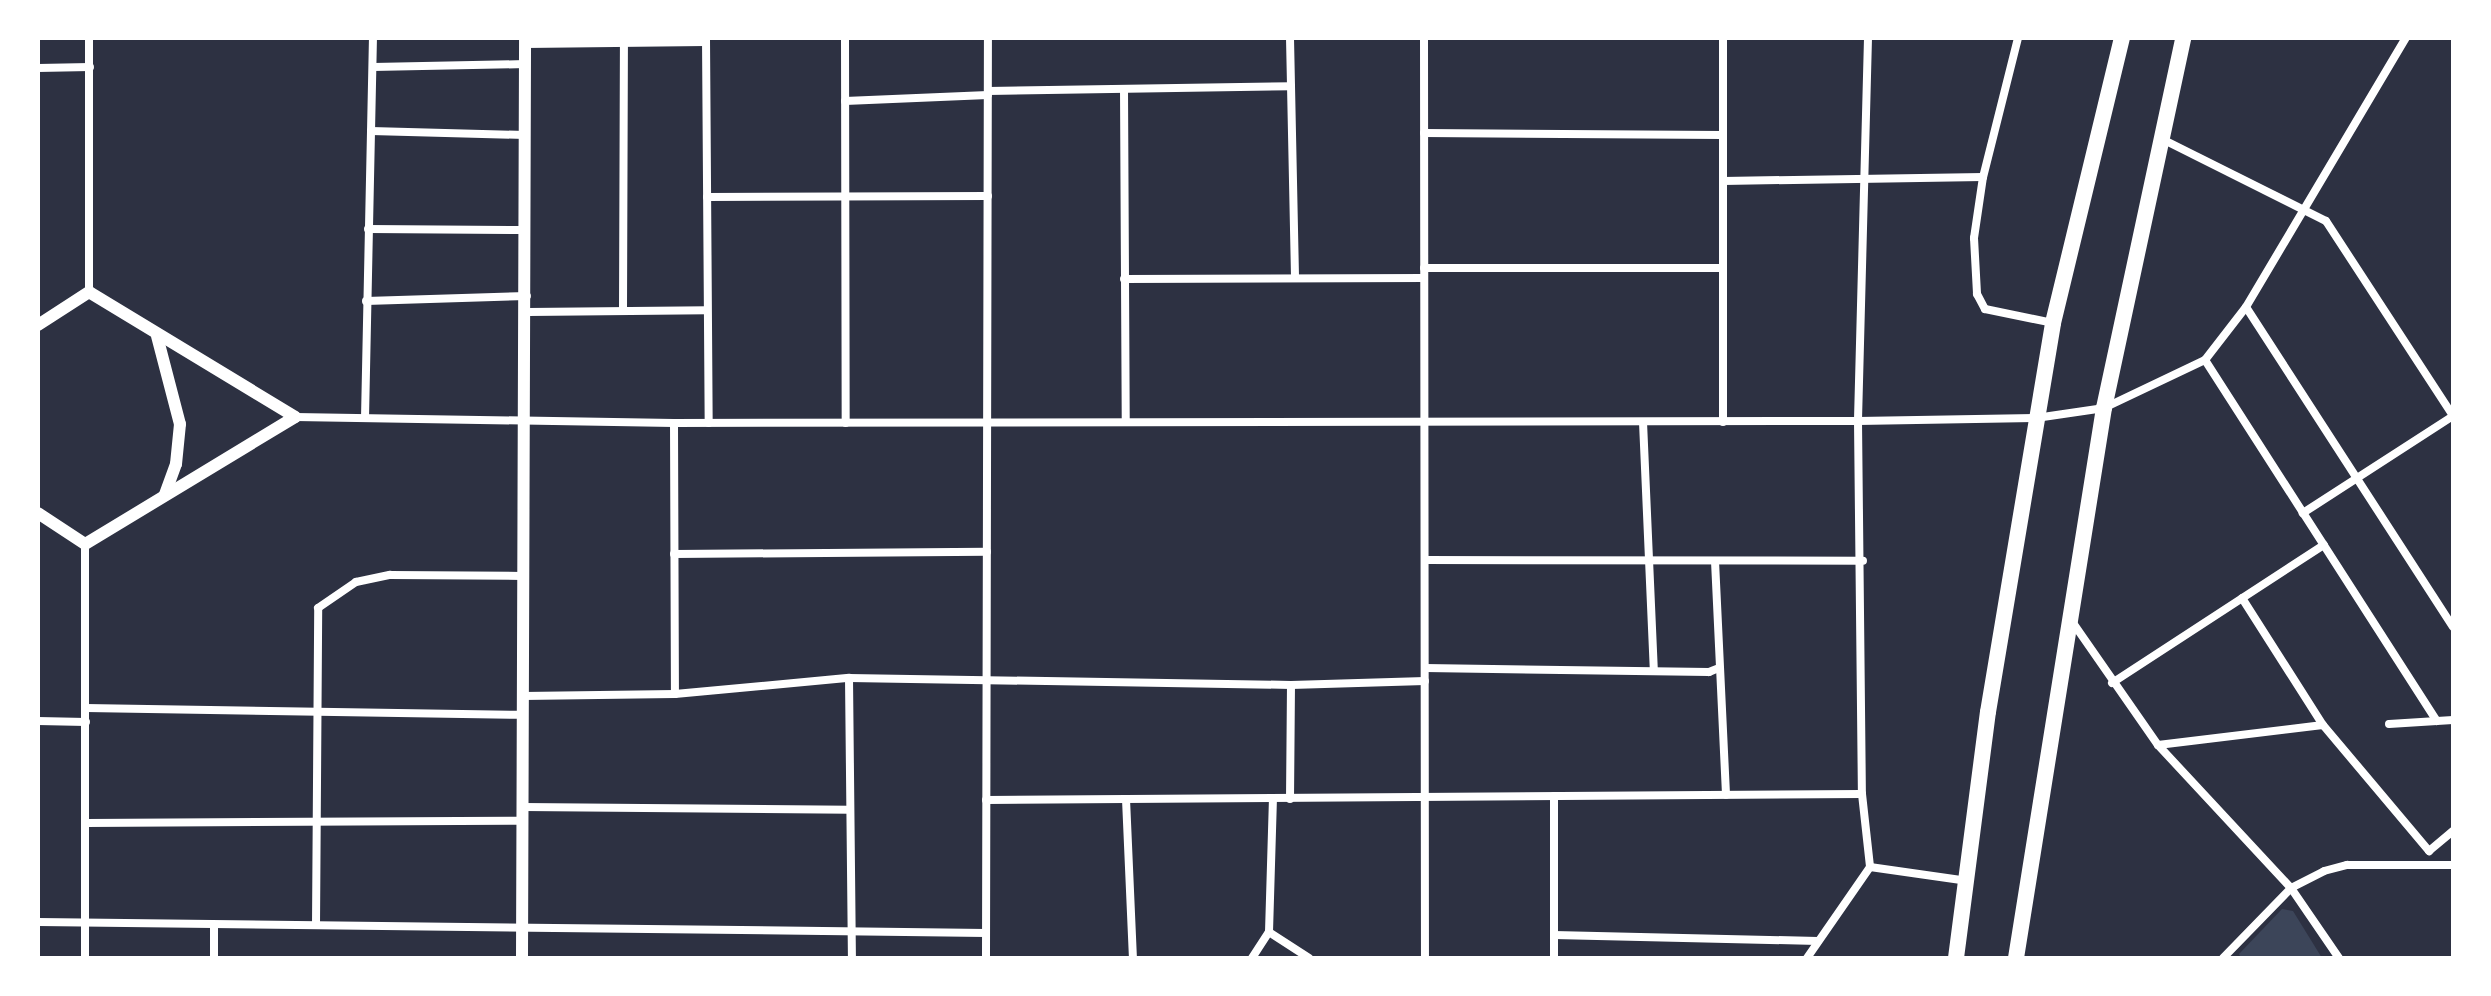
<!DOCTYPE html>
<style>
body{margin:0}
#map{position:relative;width:2491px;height:996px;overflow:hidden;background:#2d3142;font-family:Lato,sans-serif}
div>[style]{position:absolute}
.green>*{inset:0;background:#3c4559}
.minor>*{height:8px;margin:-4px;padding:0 4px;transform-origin:4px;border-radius:4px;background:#fff}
.tertiary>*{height:12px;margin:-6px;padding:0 6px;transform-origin:6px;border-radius:6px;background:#fff}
.primary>*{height:16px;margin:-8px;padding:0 8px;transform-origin:8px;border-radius:8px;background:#fff}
span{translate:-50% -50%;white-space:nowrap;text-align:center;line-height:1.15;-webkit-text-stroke:7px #fff;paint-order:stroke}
.frame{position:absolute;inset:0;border:40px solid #fff;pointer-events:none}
</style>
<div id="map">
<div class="green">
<div style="clip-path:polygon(2282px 909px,2293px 911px,2322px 958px,2241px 958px,2239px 954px)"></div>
</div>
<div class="minor">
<div style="left:706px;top:38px;width:385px;rotate:89.6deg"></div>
<div style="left:845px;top:38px;width:385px;rotate:89.9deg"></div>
<div style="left:1290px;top:38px;width:240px;rotate:88.8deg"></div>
<div style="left:1424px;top:38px;width:920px;rotate:89.94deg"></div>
<div style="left:1868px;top:38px;width:383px;rotate:91.5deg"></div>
<div style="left:1858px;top:421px;width:373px;rotate:89.4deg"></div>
<div style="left:1862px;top:794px;width:73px;rotate:83.7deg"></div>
<div style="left:2018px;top:38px;width:143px;rotate:104.1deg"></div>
<div style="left:1983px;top:177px;width:62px;rotate:98.4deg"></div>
<div style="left:1974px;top:238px;width:56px;rotate:86.9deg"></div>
<div style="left:1977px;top:294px;width:17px;rotate:62deg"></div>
<div style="left:1985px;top:309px;width:69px;rotate:11.6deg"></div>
<div style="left:525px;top:44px;width:181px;rotate:-0.6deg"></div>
<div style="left:373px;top:67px;width:152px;rotate:-1.1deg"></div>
<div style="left:38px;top:68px;width:52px;rotate:-1.1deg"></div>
<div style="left:1124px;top:89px;width:333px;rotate:89.7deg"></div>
<div style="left:988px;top:91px;width:303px;rotate:-0.9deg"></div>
<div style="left:845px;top:101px;width:143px;rotate:-2.4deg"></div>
<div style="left:371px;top:131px;width:154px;rotate:1.5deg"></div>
<div style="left:1424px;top:133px;width:299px;rotate:0.4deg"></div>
<div style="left:2162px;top:139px;width:183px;rotate:26.6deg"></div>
<div style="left:2326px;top:221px;width:233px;rotate:56.9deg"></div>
<div style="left:2453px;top:416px;width:179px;rotate:147.1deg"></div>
<div style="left:1723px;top:181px;width:260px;rotate:-0.9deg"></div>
<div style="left:707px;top:197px;width:281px;rotate:-0.2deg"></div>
<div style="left:368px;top:229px;width:158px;rotate:0.4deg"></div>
<div style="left:1424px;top:268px;width:299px"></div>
<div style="left:1124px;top:279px;width:300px;rotate:-0.2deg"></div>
<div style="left:89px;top:292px;width:254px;rotate:-90deg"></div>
<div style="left:366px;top:301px;width:161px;rotate:-1.8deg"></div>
<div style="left:2246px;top:307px;width:381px;rotate:57.1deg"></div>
<div style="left:623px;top:310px;width:267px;rotate:-89.8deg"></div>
<div style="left:528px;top:312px;width:179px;rotate:-0.6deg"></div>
<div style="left:2205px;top:360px;width:429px;rotate:57.3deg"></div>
<div style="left:295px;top:417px;width:379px;rotate:0.9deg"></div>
<div style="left:674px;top:423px;width:1184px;rotate:-0.1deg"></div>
<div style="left:1858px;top:421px;width:178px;rotate:-1deg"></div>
<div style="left:2036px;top:418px;width:69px;rotate:-8.4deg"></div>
<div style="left:2104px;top:408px;width:112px;rotate:-25.4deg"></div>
<div style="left:2205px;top:360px;width:67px;rotate:-52.3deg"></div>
<div style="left:2246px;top:307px;width:313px;rotate:-59.3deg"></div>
<div style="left:365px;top:418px;width:380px;rotate:-88.8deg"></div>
<div style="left:1643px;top:422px;width:249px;rotate:87.5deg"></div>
<div style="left:1723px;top:422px;width:384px;rotate:-90deg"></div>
<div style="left:674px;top:423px;width:271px;rotate:89.8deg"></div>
<div style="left:85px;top:544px;width:414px;rotate:90deg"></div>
<div style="left:674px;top:554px;width:313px;rotate:-0.4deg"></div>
<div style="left:1425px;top:560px;width:438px;rotate:0.1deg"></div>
<div style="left:1715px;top:561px;width:234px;rotate:87.3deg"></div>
<div style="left:2242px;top:598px;width:151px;rotate:57.5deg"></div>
<div style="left:2323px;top:725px;width:165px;rotate:49.9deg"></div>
<div style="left:2071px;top:620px;width:152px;rotate:55.2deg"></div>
<div style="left:2158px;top:745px;width:195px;rotate:47.1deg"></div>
<div style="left:2291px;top:888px;width:85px;rotate:55.6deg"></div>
<div style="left:1425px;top:668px;width:284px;rotate:0.8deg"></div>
<div style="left:1709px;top:672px;width:11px;rotate:-22deg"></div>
<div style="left:849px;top:678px;width:280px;rotate:89.4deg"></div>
<div style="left:2112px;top:683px;width:253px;rotate:-33.1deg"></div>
<div style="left:523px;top:696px;width:152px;rotate:-0.8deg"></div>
<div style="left:675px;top:694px;width:175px;rotate:-5.3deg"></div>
<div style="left:849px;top:678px;width:442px;rotate:0.9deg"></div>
<div style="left:1291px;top:685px;width:134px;rotate:-1.7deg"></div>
<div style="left:86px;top:708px;width:437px;rotate:0.9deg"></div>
<div style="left:38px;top:721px;width:48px;rotate:1.2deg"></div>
<div style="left:2389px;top:724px;width:64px;rotate:-3.6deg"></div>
<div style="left:2158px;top:745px;width:166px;rotate:-6.9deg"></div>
<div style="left:1554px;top:796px;width:162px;rotate:90deg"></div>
<div style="left:1126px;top:799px;width:159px;rotate:87.5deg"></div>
<div style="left:1290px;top:799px;width:114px;rotate:-89.5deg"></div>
<div style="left:986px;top:800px;width:876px;rotate:-0.39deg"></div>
<div style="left:523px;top:807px;width:327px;rotate:0.5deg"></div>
<div style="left:86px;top:823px;width:437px;rotate:-0.3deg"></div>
<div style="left:2429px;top:851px;width:31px;rotate:-40deg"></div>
<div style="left:1870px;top:867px;width:99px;rotate:8.1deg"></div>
<div style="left:38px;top:922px;width:948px;rotate:0.66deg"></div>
<div style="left:214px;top:925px;width:33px;rotate:90deg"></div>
<div style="left:316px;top:925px;width:317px;rotate:-89.6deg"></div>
<div style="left:318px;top:608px;width:46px;rotate:-34.4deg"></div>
<div style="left:356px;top:582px;width:35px;rotate:-12deg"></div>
<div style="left:390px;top:575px;width:132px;rotate:0.4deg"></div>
<div style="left:1269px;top:932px;width:48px;rotate:33deg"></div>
<div style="left:1554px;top:935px;width:264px;rotate:1.3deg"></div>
<div style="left:986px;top:958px;width:920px;rotate:-89.88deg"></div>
<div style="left:1252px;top:958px;width:31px;rotate:-57deg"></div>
<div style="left:1269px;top:932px;width:133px;rotate:-88.3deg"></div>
<div style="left:1807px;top:958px;width:111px;rotate:-55.3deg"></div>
<div style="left:2223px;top:958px;width:98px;rotate:-45.8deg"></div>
<div style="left:2291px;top:888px;width:37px;rotate:-27deg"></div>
<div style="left:2324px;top:871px;width:24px;rotate:-15deg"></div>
<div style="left:2347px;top:865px;width:106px"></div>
</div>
<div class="tertiary">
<div style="left:38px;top:325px;width:61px;rotate:-32.9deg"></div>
<div style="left:89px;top:292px;width:241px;rotate:31.2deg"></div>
<div style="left:295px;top:417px;width:245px;rotate:148.8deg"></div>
<div style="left:85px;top:544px;width:56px;rotate:-146.6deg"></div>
<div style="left:157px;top:336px;width:91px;rotate:75.4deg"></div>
<div style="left:180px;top:424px;width:40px;rotate:95.7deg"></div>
<div style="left:176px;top:464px;width:33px;rotate:110deg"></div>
<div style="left:522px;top:958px;width:920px;rotate:-89.81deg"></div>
</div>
<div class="primary">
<div style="left:1956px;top:958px;width:248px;rotate:-82.6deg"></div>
<div style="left:1988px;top:712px;width:394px;rotate:-80.5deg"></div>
<div style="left:2053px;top:323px;width:293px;rotate:-76.4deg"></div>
<div style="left:2016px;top:958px;width:557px;rotate:-80.91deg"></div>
<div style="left:2104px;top:408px;width:378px;rotate:-77.9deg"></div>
</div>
<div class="frame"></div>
</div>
